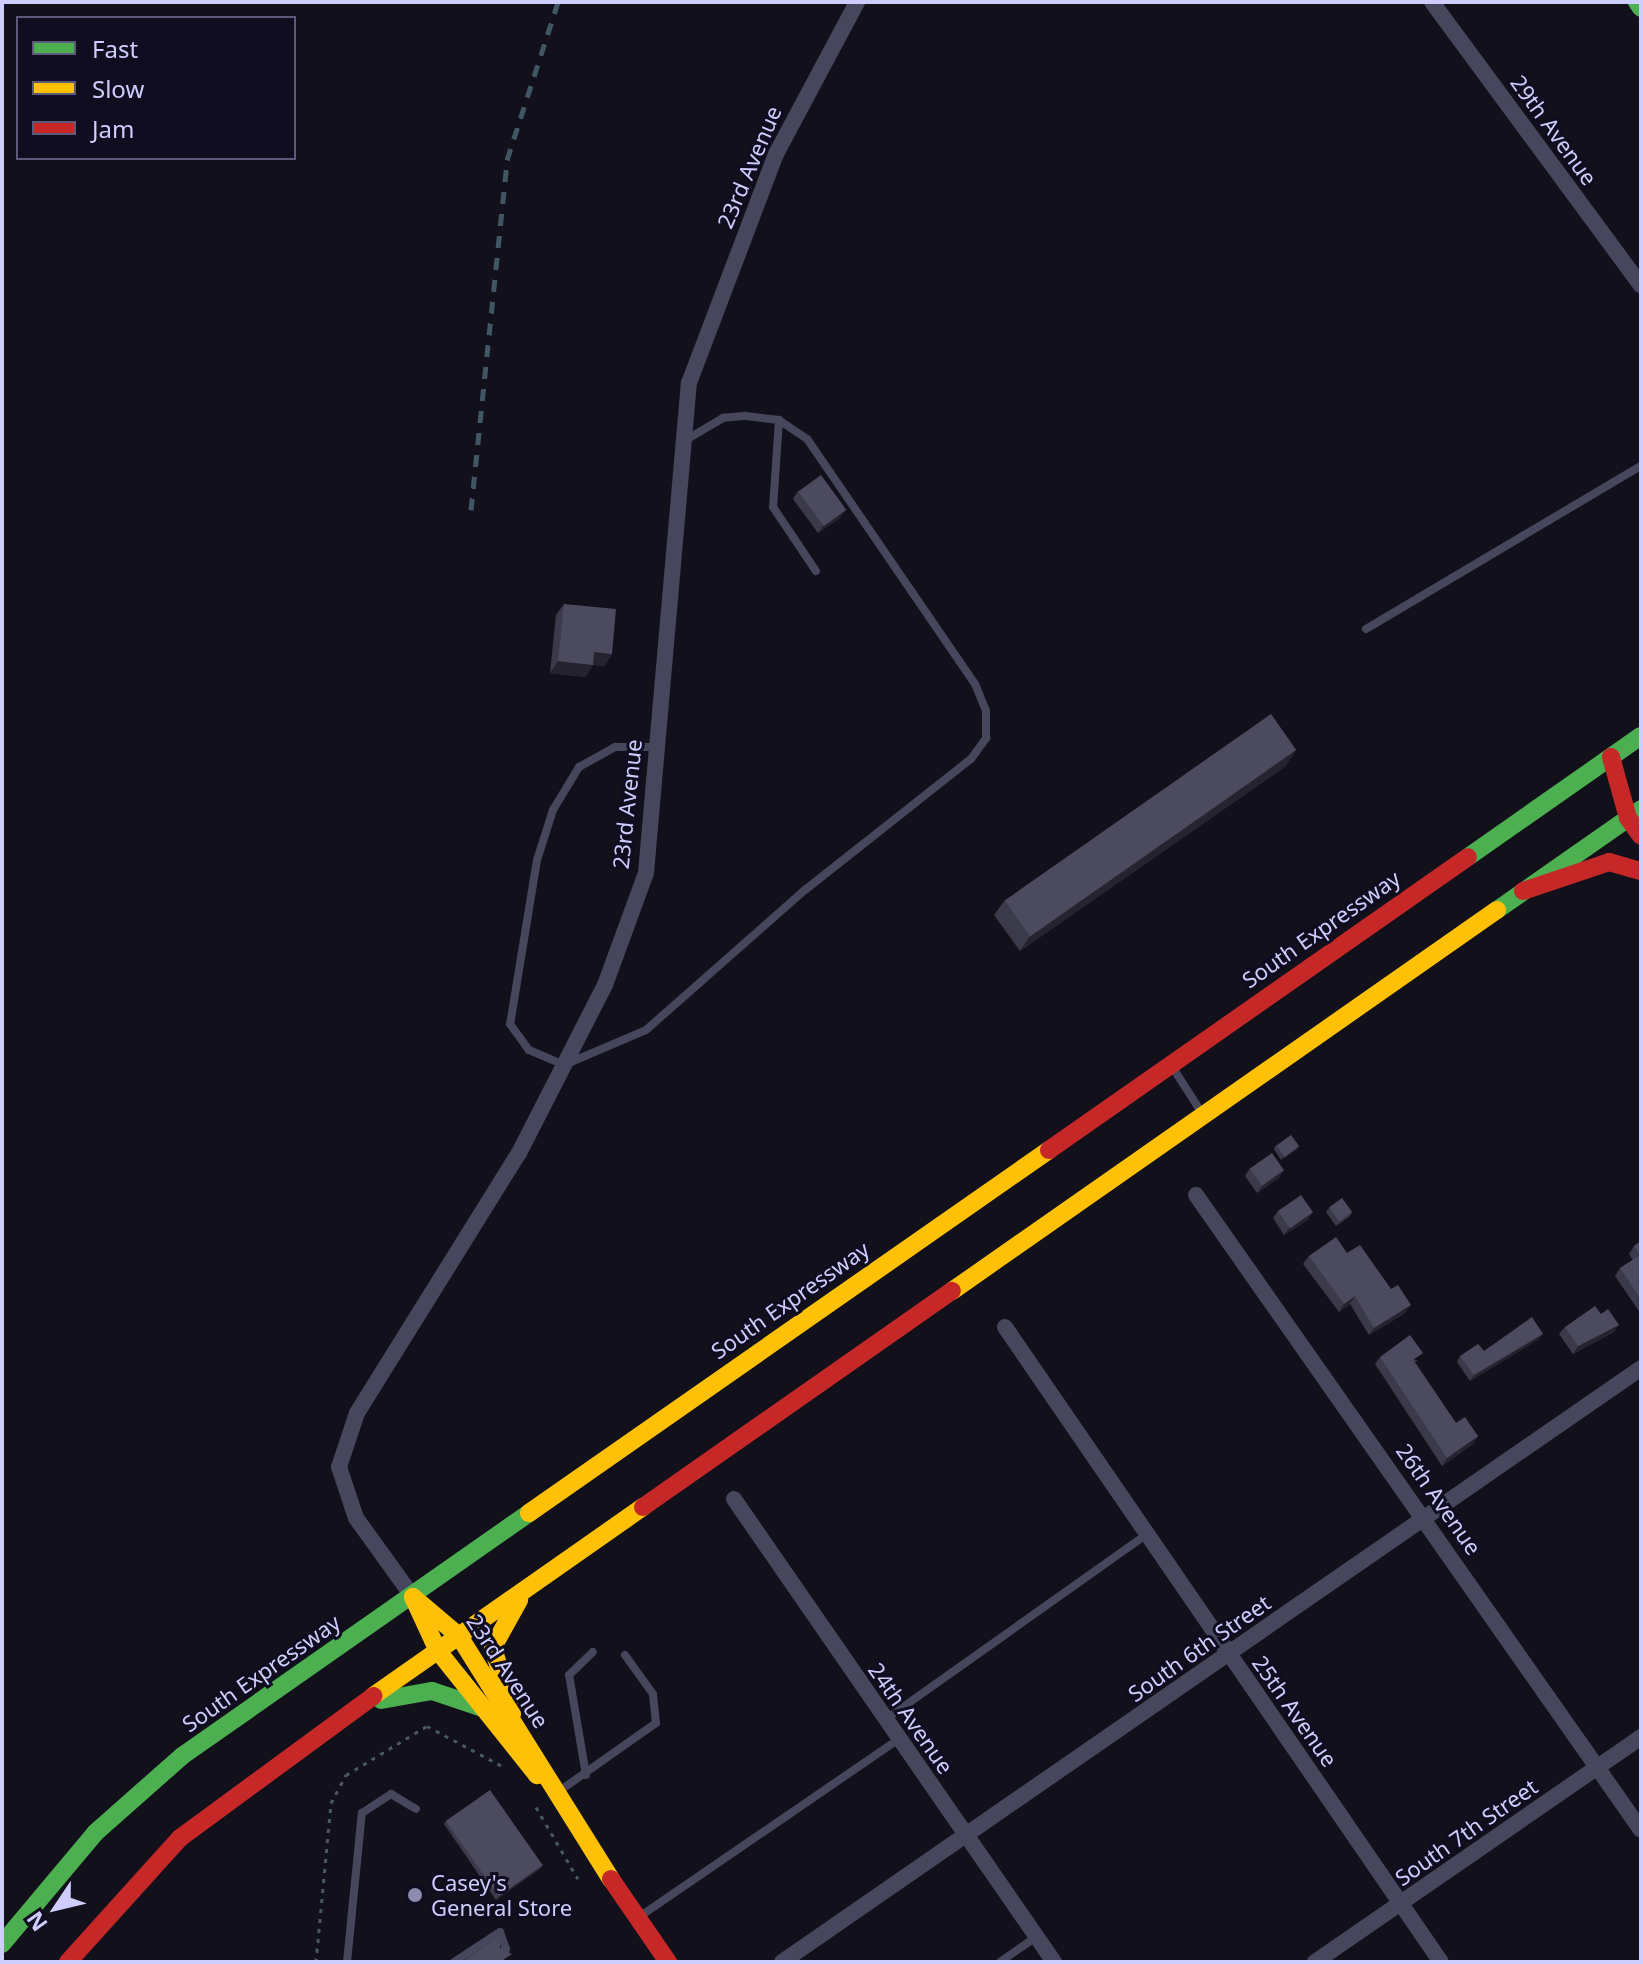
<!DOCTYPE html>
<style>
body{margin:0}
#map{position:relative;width:1643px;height:1964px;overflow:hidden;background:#12111b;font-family:"Noto Sans",sans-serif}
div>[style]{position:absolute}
.path>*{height:3px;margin-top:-1.5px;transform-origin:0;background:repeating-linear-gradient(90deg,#485762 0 4px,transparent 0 10px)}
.lane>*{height:8px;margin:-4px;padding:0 4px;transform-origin:4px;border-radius:4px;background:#46475c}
.street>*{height:16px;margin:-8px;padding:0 8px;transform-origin:8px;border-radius:8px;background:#46475c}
.fast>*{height:18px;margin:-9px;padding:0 9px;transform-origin:9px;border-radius:9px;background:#4caf50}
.slow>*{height:18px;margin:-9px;padding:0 9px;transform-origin:9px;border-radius:9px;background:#ffc107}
.jam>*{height:18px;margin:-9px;padding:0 9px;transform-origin:9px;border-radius:9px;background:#c62828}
.rail>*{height:5px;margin-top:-2.5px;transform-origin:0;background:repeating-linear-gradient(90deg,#405662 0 12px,transparent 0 22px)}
.wall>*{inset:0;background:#3b3a4a}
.shaded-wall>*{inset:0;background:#24232f}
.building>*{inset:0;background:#4b4a5e;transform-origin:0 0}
.dots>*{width:22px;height:22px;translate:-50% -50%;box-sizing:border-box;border:4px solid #0f0d1f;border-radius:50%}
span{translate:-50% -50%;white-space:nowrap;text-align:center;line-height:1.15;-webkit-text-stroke:6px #0f0d1f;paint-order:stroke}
.street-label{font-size:22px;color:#cfcdfd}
.poi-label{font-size:22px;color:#cfcdfd}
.left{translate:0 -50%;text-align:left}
.frame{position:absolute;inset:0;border:4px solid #cfcdfd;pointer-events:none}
.legend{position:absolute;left:16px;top:16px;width:280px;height:144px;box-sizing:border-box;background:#0f0d1f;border:2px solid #5c5a78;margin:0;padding:10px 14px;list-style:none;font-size:24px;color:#cfcdfd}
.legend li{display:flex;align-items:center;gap:16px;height:40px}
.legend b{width:40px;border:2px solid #5c5a78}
.north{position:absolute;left:16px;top:1868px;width:80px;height:80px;-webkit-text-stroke:6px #0f0d1f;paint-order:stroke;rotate:235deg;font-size:22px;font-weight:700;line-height:32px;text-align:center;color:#cfcdfd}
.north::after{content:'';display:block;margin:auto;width:28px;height:36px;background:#cfcdfd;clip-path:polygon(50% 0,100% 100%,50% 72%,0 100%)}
</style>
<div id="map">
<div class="path">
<div style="left:536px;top:1807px;width:83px;rotate:59.7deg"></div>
<div style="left:316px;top:1962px;width:160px;rotate:-84.6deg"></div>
<div style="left:331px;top:1803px;width:32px;rotate:-62deg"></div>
<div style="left:346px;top:1775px;width:95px;rotate:-31.2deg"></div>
<div style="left:427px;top:1726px;width:87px;rotate:28deg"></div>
</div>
<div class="lane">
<div style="left:779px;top:420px;width:87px;rotate:93.9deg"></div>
<div style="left:773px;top:507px;width:77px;rotate:56.1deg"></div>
<div style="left:1366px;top:629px;width:320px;rotate:-30.7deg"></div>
<div style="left:657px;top:747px;width:42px;rotate:180deg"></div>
<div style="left:615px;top:747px;width:41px;rotate:150.9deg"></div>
<div style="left:579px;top:767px;width:50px;rotate:121.2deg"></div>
<div style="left:553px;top:810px;width:52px;rotate:107.7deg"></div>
<div style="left:537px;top:860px;width:166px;rotate:99.3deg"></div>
<div style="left:510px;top:1024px;width:32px;rotate:54deg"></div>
<div style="left:529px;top:1050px;width:38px;rotate:23deg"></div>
<div style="left:564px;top:1065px;width:89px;rotate:-23.1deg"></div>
<div style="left:646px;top:1030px;width:212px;rotate:-41.4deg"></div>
<div style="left:805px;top:890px;width:211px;rotate:-38.3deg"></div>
<div style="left:971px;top:759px;width:26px;rotate:-54deg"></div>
<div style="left:986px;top:738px;width:27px;rotate:-90deg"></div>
<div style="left:986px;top:711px;width:29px;rotate:-112deg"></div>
<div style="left:975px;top:684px;width:297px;rotate:-124.4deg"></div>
<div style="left:807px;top:439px;width:34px;rotate:-146deg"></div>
<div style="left:779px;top:420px;width:35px;rotate:-173deg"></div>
<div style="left:744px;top:416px;width:21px;rotate:175deg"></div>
<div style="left:723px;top:418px;width:45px;rotate:149.5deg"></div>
<div style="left:1173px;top:1068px;width:50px;rotate:57.3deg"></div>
<div style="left:886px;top:1719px;width:320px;rotate:-35.3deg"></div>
<div style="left:586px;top:1775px;width:101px;rotate:-99.6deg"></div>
<div style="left:569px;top:1675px;width:33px;rotate:-44deg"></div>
<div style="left:555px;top:1794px;width:123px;rotate:-35.1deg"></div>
<div style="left:656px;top:1723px;width:29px;rotate:-96deg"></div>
<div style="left:653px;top:1694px;width:48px;rotate:-125.7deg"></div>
<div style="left:639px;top:1917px;width:315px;rotate:-34.4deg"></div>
<div style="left:347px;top:1962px;width:150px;rotate:-84.3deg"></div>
<div style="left:362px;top:1813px;width:35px;rotate:-33deg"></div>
<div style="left:391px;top:1794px;width:29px;rotate:31deg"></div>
<div style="left:454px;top:1962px;width:55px;rotate:-33.1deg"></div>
<div style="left:500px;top:1932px;width:18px;rotate:71deg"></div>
<div style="left:506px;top:1949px;width:10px;rotate:143deg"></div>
<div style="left:1000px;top:1962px;width:44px;rotate:-34.8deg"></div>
</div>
<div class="street">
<div style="left:1432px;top:2px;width:352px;rotate:53.6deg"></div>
<div style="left:1196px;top:1195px;width:775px;rotate:54.98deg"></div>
<div style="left:1005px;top:1327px;width:770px;rotate:55.53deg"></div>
<div style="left:734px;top:1499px;width:563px;rotate:55.35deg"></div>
<div style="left:413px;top:1597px;width:97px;rotate:-125.8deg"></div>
<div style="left:356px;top:1518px;width:54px;rotate:-108.4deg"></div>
<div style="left:339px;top:1467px;width:57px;rotate:-71.6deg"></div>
<div style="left:357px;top:1413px;width:306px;rotate:-58.1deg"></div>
<div style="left:519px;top:1153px;width:189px;rotate:-62.9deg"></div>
<div style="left:605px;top:985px;width:119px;rotate:-69.9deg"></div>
<div style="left:646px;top:873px;width:492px;rotate:-85deg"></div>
<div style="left:689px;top:383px;width:245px;rotate:-69.2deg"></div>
<div style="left:776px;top:154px;width:172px;rotate:-61.9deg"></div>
<div style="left:782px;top:1962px;width:1044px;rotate:-34.66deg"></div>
<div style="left:1315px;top:1962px;width:396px;rotate:-34.6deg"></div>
</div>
<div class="fast">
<div style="left:1637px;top:2px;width:7px;rotate:56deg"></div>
<div style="left:1468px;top:857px;width:211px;rotate:-35deg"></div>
<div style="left:1497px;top:910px;width:176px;rotate:-35deg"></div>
<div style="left:381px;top:1700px;width:52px;rotate:-10deg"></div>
<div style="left:432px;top:1691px;width:51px;rotate:18.4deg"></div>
<div style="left:2px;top:1944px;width:145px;rotate:-50deg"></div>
<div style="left:95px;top:1833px;width:116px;rotate:-41.5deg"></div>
<div style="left:182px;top:1756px;width:424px;rotate:-35deg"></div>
</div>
<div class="slow">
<div style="left:952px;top:1291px;width:665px;rotate:-34.96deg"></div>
<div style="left:529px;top:1513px;width:634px;rotate:-34.92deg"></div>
<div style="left:413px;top:1597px;width:60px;rotate:40.3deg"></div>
<div style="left:459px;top:1636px;width:287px;rotate:58deg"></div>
<div style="left:413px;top:1597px;width:60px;rotate:65.2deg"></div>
<div style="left:438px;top:1651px;width:159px;rotate:51.4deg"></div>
<div style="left:373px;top:1696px;width:330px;rotate:-35deg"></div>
<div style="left:512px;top:1714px;width:70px;rotate:-105.8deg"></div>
<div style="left:493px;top:1647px;width:54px;rotate:-61deg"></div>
</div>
<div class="jam">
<div style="left:1611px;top:757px;width:63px;rotate:74.4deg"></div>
<div style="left:1628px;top:818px;width:22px;rotate:54deg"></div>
<div style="left:1523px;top:891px;width:91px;rotate:-18.6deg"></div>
<div style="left:1609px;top:862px;width:33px;rotate:16deg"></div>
<div style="left:1049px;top:1150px;width:511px;rotate:-34.96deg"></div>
<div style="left:643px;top:1507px;width:377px;rotate:-35deg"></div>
<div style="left:611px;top:1879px;width:101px;rotate:55.5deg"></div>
<div style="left:68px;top:1962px;width:167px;rotate:-47.9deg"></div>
<div style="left:180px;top:1838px;width:240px;rotate:-36.3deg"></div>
</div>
<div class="rail">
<div style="left:471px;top:510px;width:352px;rotate:-84.1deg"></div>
<div style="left:507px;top:160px;width:166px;rotate:-72.1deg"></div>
</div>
<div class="wall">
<div style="clip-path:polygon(798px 491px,840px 518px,818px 533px,793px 499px)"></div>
<div style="clip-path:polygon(564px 604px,612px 654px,604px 666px,593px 665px,585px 677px,550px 673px,556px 615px)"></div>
<div style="clip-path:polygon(1286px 766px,1020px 951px,994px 915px,1005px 900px)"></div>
<div style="clip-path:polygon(1276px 1145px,1299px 1146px,1296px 1150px,1281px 1160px,1274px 1149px)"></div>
<div style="clip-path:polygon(1250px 1168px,1279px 1178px,1257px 1193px,1245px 1176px)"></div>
<div style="clip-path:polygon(1329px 1208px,1352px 1212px,1350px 1216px,1336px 1226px,1326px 1212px)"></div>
<div style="clip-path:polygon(1278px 1211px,1308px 1220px,1284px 1235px,1273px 1218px)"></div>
<div style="clip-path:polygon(1641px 1241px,1641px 1314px,1615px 1276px,1620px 1268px,1633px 1260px,1629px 1254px,1634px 1246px)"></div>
<div style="clip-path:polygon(1347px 1253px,1405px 1313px,1369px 1335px,1350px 1304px,1339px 1312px,1303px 1264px,1309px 1256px)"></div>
<div style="clip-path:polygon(1565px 1327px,1614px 1332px,1573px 1354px,1559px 1334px)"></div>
<div style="clip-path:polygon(1539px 1339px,1470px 1381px,1457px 1362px,1460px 1356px)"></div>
<div style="clip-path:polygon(1380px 1357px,1418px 1360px,1415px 1362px,1456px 1423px,1478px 1436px,1473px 1444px,1442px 1466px,1375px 1364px)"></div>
<div style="clip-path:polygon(446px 1821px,543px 1865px,540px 1869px,496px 1900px,444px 1824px)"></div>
</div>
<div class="shaded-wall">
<div style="clip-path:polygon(846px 510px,840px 518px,818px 533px,823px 526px)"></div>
<div style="clip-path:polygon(594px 652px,612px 654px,604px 666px,586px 664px)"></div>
<div style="clip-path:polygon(558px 661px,593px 665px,585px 677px,550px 673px)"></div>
<div style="clip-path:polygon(1296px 750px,1286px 766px,1020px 951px,1030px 936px)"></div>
<div style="clip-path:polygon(1299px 1146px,1296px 1150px,1281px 1160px,1284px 1156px)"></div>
<div style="clip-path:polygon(1284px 1170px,1279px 1178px,1257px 1193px,1262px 1186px)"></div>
<div style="clip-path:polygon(1313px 1212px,1308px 1220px,1284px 1235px,1289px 1228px)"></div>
<div style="clip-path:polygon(1355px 1296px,1350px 1304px,1339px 1312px,1344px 1304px)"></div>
<div style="clip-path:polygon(1411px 1305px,1405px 1313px,1369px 1335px,1374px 1328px)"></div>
<div style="clip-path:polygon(1619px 1325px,1614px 1332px,1573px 1354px,1578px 1346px)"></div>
<div style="clip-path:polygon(1543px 1334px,1539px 1339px,1470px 1381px,1474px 1375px)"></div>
<div style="clip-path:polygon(1478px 1436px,1473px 1444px,1442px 1466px,1447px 1458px)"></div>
<div style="clip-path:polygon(543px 1865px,540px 1869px,496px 1900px,499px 1896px)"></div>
</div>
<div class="building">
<div style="left:821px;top:475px;width:43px;height:28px;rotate:54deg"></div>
<div style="clip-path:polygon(564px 604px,616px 609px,612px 654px,594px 652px,593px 665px,558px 661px)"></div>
<div style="left:1271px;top:714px;width:44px;height:325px;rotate:55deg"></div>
<div style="left:1291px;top:1135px;width:14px;height:18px;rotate:54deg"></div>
<div style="left:1272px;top:1153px;width:21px;height:27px;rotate:55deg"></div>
<div style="left:1301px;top:1195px;width:21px;height:28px;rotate:55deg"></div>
<div style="left:1342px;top:1198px;width:17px;height:16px;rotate:54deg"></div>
<div style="clip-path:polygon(1336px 1237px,1347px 1253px,1360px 1245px,1391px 1289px,1398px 1285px,1411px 1305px,1374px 1328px,1355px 1296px,1344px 1304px,1309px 1256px)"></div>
<div style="clip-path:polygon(1641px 1241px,1641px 1299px,1620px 1268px,1640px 1255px,1634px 1246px)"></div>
<div style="clip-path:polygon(1595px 1306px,1601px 1314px,1608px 1309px,1619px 1325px,1578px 1346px,1565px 1327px)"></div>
<div style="clip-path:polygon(1532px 1317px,1543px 1334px,1474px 1375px,1460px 1356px,1478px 1344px,1484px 1351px)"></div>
<div style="clip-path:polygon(1410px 1335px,1423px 1353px,1413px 1360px,1456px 1423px,1465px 1417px,1478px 1436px,1447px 1458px,1380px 1357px)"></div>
<div style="left:490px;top:1790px;width:92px;height:54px;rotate:55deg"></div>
<div style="clip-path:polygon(500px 1936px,500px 1948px,512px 1954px,500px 1962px,462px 1962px)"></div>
</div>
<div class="dots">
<div style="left:415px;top:1895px;background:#8d8bae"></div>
</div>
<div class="street-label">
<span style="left:1554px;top:130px;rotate:54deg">29th Avenue</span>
<span style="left:749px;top:167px;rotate:-67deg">23rd Avenue</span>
<span style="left:627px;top:804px;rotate:-84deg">23rd Avenue</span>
<span style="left:1321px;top:929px;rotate:-35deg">South Expressway</span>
<span style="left:790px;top:1300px;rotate:-35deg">South Expressway</span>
<span style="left:1439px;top:1499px;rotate:55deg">26th Avenue</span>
<span style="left:1199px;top:1648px;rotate:-35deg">South 6th Street</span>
<span style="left:508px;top:1671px;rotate:57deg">23rd Avenue</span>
<span style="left:261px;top:1673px;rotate:-35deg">South Expressway</span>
<span style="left:1295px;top:1711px;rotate:55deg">25th Avenue</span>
<span style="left:911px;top:1718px;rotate:55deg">24th Avenue</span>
<span style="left:1466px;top:1832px;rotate:-35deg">South 7th Street</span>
</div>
<div class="poi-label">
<span class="left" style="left:431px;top:1895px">Casey's<br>General Store</span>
</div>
<div class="frame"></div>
<ul class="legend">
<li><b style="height:10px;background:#4caf50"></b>Fast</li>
<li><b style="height:10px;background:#ffc107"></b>Slow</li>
<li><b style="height:10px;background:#c62828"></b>Jam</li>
</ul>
<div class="north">N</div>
</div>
